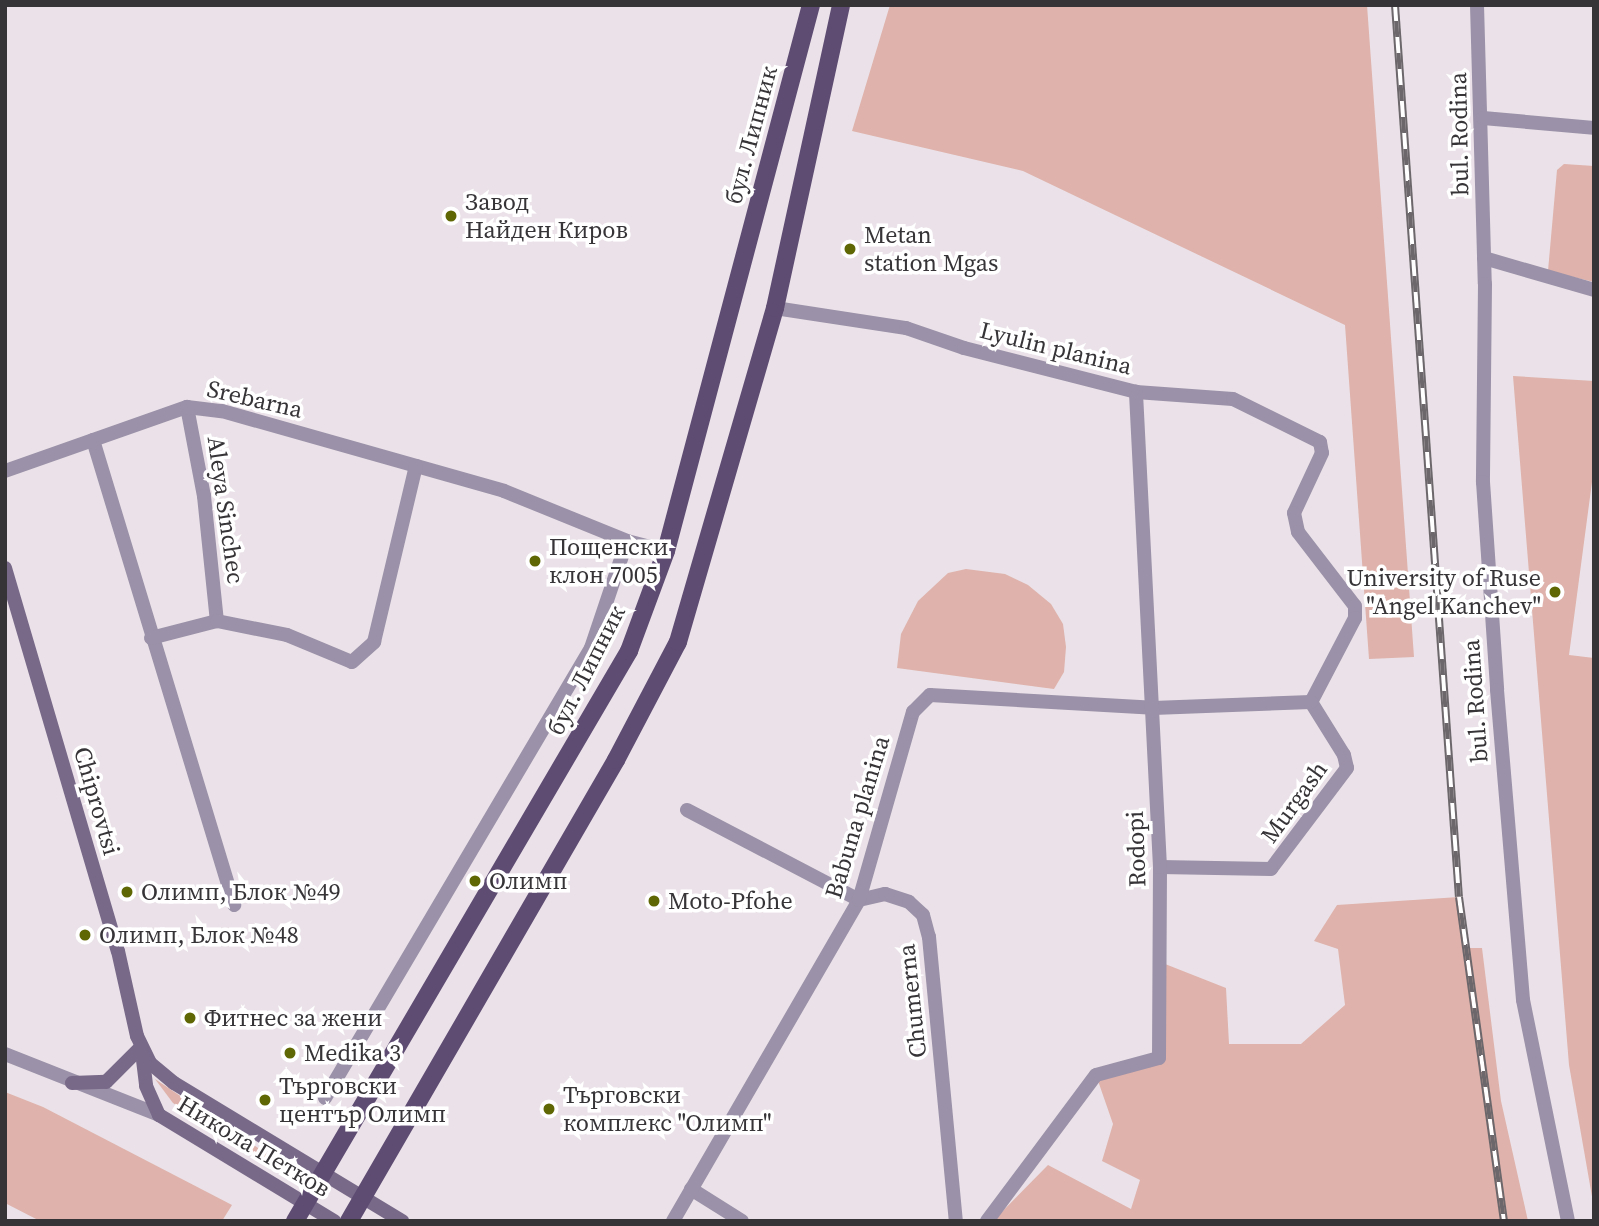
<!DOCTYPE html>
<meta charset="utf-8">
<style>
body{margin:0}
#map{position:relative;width:1599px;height:1226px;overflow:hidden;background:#eae2e8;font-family:"Source Serif 4",serif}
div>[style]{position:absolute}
.green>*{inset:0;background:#dfb2ab}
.pedestrian>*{height:14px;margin:-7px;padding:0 7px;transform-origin:7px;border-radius:7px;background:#9b91a8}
.minor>*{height:14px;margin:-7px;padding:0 7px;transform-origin:7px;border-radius:7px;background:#9b91a8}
.tertiary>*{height:14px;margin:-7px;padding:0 7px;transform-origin:7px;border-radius:7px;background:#9b91a8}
.secondary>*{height:14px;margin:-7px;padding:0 7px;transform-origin:7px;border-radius:7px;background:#786989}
.primary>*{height:18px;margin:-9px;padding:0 9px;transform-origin:9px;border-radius:9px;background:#5f4c73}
.rail>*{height:8px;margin-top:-4px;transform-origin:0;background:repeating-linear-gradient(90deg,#fff 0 16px,#6c676b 0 32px);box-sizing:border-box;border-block:2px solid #6c676b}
.dots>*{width:19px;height:19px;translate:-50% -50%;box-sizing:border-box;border:4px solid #fff;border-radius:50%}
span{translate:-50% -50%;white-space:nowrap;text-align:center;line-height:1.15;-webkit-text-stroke:7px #fff;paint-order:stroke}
.street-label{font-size:24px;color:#373437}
.poi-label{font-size:24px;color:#373437}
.left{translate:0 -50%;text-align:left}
.right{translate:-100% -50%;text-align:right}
.frame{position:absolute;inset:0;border:7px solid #373437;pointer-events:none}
</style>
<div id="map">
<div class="green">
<div style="clip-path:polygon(890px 5px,1367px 5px,1414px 657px,1369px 659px,1345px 325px,1023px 171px,852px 131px)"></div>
<div style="clip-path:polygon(1564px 164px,1594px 166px,1594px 282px,1548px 271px,1557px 170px)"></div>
<div style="clip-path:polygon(1513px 376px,1594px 381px,1594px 467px,1569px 655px,1594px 658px,1594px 1208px,1569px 1065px)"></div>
<div style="clip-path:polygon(966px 569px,1005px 574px,1028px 585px,1051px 604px,1063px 624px,1066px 647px,1064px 672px,1054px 689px,897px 668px,901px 634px,918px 601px,948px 573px)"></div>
<div style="clip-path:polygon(1459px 897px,1464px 948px,1482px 948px,1501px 1101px,1528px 1221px,993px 1221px,1048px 1165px,1131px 1209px,1140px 1180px,1102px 1161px,1113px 1124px,1096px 1075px,1159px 1058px,1160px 962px,1226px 988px,1229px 1044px,1301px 1044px,1345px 1005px,1338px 949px,1314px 941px,1337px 905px)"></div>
<div style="clip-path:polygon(155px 1079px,270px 1156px,266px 1162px,173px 1103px)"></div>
<div style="clip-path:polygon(5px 1092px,43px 1107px,232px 1205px,222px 1221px,40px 1221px,5px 1203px)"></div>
</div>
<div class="pedestrian">
<div style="left:1484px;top:258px;width:115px;rotate:16.2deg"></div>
</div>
<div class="minor">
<div style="left:1477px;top:5px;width:279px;rotate:88.4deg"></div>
<div style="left:1485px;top:284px;width:198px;rotate:90.6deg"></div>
<div style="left:1483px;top:482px;width:208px;rotate:86.1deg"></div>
<div style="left:1497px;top:690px;width:311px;rotate:85.2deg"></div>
<div style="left:1523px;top:1000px;width:226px;rotate:78.5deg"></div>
<div style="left:1483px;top:118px;width:111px;rotate:5.1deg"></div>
<div style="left:775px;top:308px;width:133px;rotate:8.7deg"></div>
<div style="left:906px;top:328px;width:61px;rotate:19deg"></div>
<div style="left:964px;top:348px;width:178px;rotate:14.3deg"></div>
<div style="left:1136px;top:392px;width:97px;rotate:4.1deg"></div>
<div style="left:1233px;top:399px;width:97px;rotate:26.3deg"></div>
<div style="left:1320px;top:442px;width:11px;rotate:80deg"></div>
<div style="left:1322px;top:453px;width:66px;rotate:115deg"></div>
<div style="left:1294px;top:513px;width:19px;rotate:78deg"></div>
<div style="left:1298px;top:532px;width:93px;rotate:52.4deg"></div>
<div style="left:1355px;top:606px;width:12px;rotate:90deg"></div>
<div style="left:1355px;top:618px;width:95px;rotate:117.6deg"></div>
<div style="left:1311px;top:702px;width:62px;rotate:58.1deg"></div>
<div style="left:1344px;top:755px;width:13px;rotate:77deg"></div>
<div style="left:1347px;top:768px;width:126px;rotate:127deg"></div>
<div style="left:1271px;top:869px;width:111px;rotate:-179deg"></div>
<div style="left:187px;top:407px;width:91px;rotate:79.2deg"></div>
<div style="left:204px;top:496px;width:126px;rotate:84.1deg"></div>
<div style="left:93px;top:440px;width:486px;rotate:73.1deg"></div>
<div style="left:5px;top:471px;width:193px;rotate:-19.4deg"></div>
<div style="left:187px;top:407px;width:35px;rotate:7deg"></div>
<div style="left:222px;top:411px;width:293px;rotate:15.8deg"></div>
<div style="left:504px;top:491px;width:133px;rotate:22.1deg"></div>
<div style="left:627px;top:541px;width:40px;rotate:14.4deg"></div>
<div style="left:151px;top:638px;width:68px;rotate:-14.4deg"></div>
<div style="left:217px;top:621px;width:71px;rotate:11.3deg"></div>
<div style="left:287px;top:635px;width:70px;rotate:22.6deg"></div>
<div style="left:352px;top:662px;width:30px;rotate:-42deg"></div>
<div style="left:374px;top:642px;width:181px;rotate:-76.6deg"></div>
<div style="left:687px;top:810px;width:194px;rotate:27.6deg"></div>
<div style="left:859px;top:900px;width:27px;rotate:-13deg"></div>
<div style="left:885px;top:894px;width:25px;rotate:18deg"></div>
<div style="left:909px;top:902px;width:19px;rotate:43deg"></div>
<div style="left:923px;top:915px;width:23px;rotate:75deg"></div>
<div style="left:929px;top:937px;width:285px;rotate:84.6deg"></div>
<div style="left:325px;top:1098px;width:523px;rotate:-59.41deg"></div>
<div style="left:591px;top:648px;width:113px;rotate:-71.4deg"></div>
<div style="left:691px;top:1189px;width:60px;rotate:32.1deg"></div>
<div style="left:673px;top:1221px;width:371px;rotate:-59.9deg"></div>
<div style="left:859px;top:900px;width:196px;rotate:-74deg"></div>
<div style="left:913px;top:712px;width:24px;rotate:-45deg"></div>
<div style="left:930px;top:695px;width:223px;rotate:3.3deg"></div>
<div style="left:1153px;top:708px;width:158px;rotate:-2.2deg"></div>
<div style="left:987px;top:1221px;width:182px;rotate:-53.3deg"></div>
<div style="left:1096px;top:1075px;width:65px;rotate:-15.1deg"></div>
<div style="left:1159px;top:1058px;width:191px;rotate:-89.7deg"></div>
<div style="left:1160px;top:867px;width:476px;rotate:-92.9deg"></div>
</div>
<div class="tertiary">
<div style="left:5px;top:1054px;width:166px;rotate:21.6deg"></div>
</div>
<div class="secondary">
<div style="left:5px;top:568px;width:399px;rotate:73.6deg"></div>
<div style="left:118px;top:951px;width:87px;rotate:77.4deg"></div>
<div style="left:137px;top:1036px;width:30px;rotate:64deg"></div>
<div style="left:150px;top:1063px;width:31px;rotate:40deg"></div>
<div style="left:174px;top:1083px;width:267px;rotate:31.2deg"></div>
<div style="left:142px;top:1052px;width:34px;rotate:83deg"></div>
<div style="left:146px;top:1086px;width:32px;rotate:66deg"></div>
<div style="left:159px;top:1115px;width:205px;rotate:31.2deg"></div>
<div style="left:72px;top:1083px;width:34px;rotate:-2deg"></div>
<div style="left:106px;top:1082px;width:49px;rotate:-45deg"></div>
</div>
<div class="primary">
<div style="left:295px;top:1221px;width:661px;rotate:-59.63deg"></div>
<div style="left:629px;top:651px;width:107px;rotate:-69.7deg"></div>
<div style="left:666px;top:551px;width:565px;rotate:-75.13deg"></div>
<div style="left:349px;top:1221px;width:533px;rotate:-59.92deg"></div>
<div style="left:616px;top:760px;width:133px;rotate:-62.3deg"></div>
<div style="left:678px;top:642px;width:348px;rotate:-73.8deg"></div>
<div style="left:775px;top:308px;width:310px;rotate:-77.7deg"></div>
</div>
<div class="rail">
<div style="left:1395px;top:5px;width:894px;rotate:85.9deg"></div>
<div style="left:1459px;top:897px;width:327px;rotate:82.1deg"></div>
</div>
<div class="dots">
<div style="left:451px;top:216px;background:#5f6604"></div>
<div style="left:850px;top:249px;background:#5f6604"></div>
<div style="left:535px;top:561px;background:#5f6604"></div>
<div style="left:1555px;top:592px;background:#5f6604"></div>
<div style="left:475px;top:881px;background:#5f6604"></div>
<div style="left:127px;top:892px;background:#5f6604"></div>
<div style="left:654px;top:901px;background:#5f6604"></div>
<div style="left:85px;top:935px;background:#5f6604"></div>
<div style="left:190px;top:1018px;background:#5f6604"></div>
<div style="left:290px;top:1053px;background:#5f6604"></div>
<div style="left:265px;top:1100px;background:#5f6604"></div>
<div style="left:549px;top:1109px;background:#5f6604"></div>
</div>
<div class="street-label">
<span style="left:1459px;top:134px;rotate:-91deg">bul. Rodina</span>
<span style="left:751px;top:135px;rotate:-75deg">бул. Липник</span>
<span style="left:1056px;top:348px;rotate:14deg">Lyulin planina</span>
<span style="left:255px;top:399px;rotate:13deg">Srebarna</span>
<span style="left:226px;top:510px;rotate:82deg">Aleya Sinchec</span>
<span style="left:586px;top:670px;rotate:-63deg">бул. Липник</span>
<span style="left:1475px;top:701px;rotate:-94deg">bul. Rodina</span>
<span style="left:97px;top:801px;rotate:74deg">Chiprovtsi</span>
<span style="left:1294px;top:802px;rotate:-54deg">Murgash</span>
<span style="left:857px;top:817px;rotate:-73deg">Babuna planina</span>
<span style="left:1136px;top:849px;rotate:-92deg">Rodopi</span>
<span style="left:912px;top:1001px;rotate:-96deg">Chumerna</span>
<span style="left:254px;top:1146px;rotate:31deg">Никола Петков</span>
</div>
<div class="poi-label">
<span class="left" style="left:465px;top:216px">Завод<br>Найден Киров</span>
<span class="left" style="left:864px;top:249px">Metan<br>station Mgas</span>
<span class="left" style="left:549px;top:561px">Пощенски<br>клон 7005</span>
<span class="right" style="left:1541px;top:592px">University of Ruse<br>"Angel Kanchev"</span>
<span class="left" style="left:489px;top:881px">Олимп</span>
<span class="left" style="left:141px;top:892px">Олимп, Блок №49</span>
<span class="left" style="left:668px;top:901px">Moto-Pfohe</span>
<span class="left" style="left:99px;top:935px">Олимп, Блок №48</span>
<span class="left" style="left:204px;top:1018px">Фитнес за жени</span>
<span class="left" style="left:304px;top:1053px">Medika 3</span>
<span class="left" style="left:279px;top:1100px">Търговски<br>център Олимп</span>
<span class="left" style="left:563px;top:1109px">Търговски<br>комплекс "Олимп"</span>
</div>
<div class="frame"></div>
</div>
